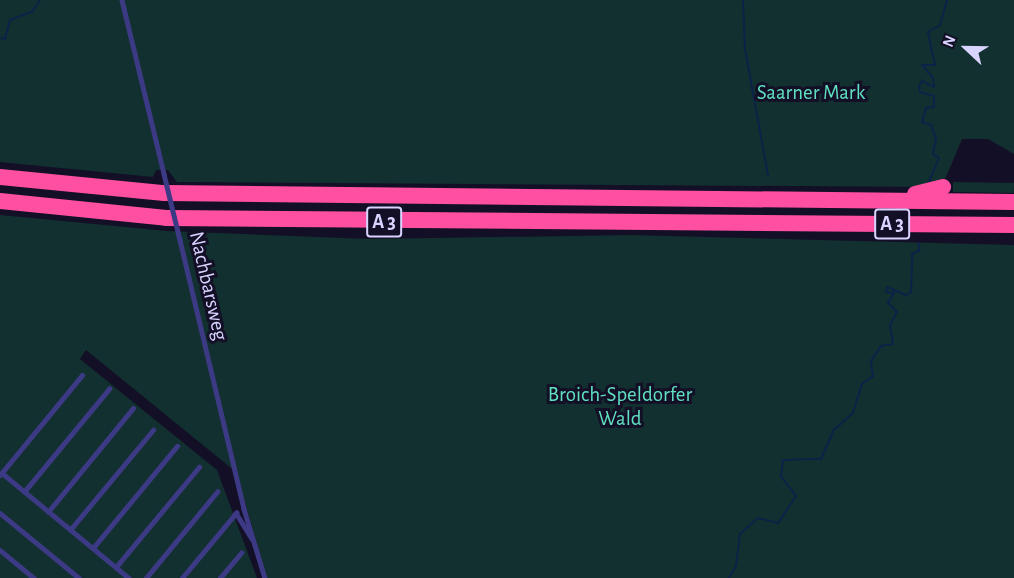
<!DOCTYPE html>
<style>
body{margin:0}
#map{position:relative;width:1014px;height:578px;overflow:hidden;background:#130f26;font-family:"Alegreya Sans",sans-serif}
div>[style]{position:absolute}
.green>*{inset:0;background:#12302f;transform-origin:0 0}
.stream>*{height:2px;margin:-1px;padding:0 1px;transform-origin:1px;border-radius:1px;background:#0c2248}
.service>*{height:4.5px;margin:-2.25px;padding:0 2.25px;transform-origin:2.25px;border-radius:2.25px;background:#3d3a85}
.motorway>*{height:16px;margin:-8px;padding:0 8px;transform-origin:8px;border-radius:8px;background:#ff4fa3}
.service-bridge>*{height:4.5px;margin:-2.25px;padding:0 2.25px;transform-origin:2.25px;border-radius:2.25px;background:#3d3a85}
span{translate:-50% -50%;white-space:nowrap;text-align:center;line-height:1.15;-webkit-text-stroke:6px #130f26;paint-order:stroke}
.shield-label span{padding:2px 4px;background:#130f26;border:2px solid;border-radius:4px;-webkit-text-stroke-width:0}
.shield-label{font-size:20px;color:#d9d4ff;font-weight:700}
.park-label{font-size:21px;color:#5fe0c0}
.street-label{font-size:21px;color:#d9d4ff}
.north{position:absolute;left:936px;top:18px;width:60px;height:60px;-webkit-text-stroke:4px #130f26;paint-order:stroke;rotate:292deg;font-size:16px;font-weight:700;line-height:24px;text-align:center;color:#d9d4ff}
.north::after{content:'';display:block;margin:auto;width:21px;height:27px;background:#d9d4ff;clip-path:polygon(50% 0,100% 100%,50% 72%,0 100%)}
</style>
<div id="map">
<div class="green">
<div style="clip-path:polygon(0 0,1014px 0,1014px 154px,988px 139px,962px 139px,946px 177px,934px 187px,177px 182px,168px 170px,156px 170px,153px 177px,0 162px)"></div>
<div style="left:953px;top:182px;width:61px;height:10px;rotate:1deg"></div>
<div style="clip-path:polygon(0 215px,167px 231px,369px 239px,631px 235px,1014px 245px,1014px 578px,267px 578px,236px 472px,86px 350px,80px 359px,217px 470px,257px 578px,0 578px)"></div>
</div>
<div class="stream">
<div style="left:743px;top:0;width:49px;rotate:87.7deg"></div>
<div style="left:745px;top:49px;width:129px;rotate:79.7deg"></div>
<div style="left:0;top:38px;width:5px;rotate:11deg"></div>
<div style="left:5px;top:39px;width:20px;rotate:-75deg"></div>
<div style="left:10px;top:20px;width:25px;rotate:-21deg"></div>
<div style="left:33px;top:11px;width:13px;rotate:-58deg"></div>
<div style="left:928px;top:184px;width:28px;rotate:-67deg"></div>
<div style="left:939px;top:158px;width:7px;rotate:-146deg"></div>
<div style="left:933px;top:154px;width:16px;rotate:-79deg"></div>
<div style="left:936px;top:138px;width:14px;rotate:-111deg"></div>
<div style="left:931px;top:125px;width:9px;rotate:-162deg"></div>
<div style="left:922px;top:122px;width:15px;rotate:-74deg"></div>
<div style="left:926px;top:108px;width:8px;rotate:-7deg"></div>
<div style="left:934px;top:107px;width:11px;rotate:-90deg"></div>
<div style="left:934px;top:96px;width:15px;rotate:-164deg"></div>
<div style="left:920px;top:92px;width:6px;rotate:-99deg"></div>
<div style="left:919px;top:86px;width:6px;rotate:-59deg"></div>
<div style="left:922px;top:81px;width:13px;rotate:27deg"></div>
<div style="left:934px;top:87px;width:9px;rotate:-96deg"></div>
<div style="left:933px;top:78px;width:17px;rotate:-130deg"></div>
<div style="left:922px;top:65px;width:13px"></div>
<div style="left:935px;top:65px;width:34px;rotate:-102deg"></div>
<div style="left:928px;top:32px;width:14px;rotate:-30deg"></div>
<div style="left:940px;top:25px;width:26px;rotate:-74deg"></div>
<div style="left:729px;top:578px;width:14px;rotate:-60deg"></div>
<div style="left:736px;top:566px;width:32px;rotate:-83deg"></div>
<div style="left:740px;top:534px;width:24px;rotate:-42deg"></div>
<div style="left:758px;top:518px;width:21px;rotate:14deg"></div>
<div style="left:778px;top:523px;width:32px;rotate:-56deg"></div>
<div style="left:796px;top:496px;width:25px;rotate:-127deg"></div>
<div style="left:781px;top:476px;width:16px;rotate:-83deg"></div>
<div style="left:783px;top:460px;width:38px;rotate:-2deg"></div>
<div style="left:821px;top:459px;width:32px;rotate:-66deg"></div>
<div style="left:834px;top:430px;width:25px;rotate:-42deg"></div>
<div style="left:853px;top:413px;width:30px;rotate:-73deg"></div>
<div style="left:862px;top:384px;width:14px;rotate:-36deg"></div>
<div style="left:873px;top:376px;width:15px;rotate:-98deg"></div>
<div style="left:871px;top:361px;width:18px;rotate:-56deg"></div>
<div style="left:881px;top:346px;width:12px;rotate:-9deg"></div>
<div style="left:893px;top:344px;width:19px;rotate:-99deg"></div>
<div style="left:890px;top:325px;width:15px;rotate:-62deg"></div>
<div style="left:897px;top:312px;width:13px;rotate:-135deg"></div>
<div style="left:888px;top:303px;width:12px;rotate:-59deg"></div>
<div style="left:894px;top:293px;width:8px;rotate:-173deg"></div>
<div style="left:886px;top:292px;width:5px;rotate:-79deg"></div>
<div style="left:887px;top:287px;width:21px;rotate:23deg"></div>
<div style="left:906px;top:295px;width:6px;rotate:-31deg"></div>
<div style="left:911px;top:292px;width:38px;rotate:-88deg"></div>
<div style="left:912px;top:254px;width:8px;rotate:-23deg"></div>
<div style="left:919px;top:251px;width:8px;rotate:-90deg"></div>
</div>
<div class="service">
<div style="left:122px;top:0;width:179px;rotate:76.4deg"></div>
<div style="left:180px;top:240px;width:277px;rotate:76.6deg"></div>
<div style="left:244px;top:509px;width:72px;rotate:73.1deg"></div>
<div style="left:2px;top:473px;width:165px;rotate:39.6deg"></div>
<div style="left:0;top:475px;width:129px;rotate:-50.6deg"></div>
<div style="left:24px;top:492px;width:134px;rotate:-50.5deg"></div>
<div style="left:48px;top:512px;width:134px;rotate:-50.7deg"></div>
<div style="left:0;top:513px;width:102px;rotate:39.4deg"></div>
<div style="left:70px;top:530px;width:130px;rotate:-50.3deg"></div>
<div style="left:93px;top:548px;width:132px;rotate:-50.5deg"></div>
<div style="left:0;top:550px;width:44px;rotate:39.5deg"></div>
<div style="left:116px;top:567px;width:130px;rotate:-50.3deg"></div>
<div style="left:146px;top:578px;width:112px;rotate:-50.5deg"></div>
<div style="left:182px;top:578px;width:85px;rotate:-50.3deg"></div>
<div style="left:236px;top:513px;width:31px;rotate:58deg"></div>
<div style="left:220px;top:578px;width:33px;rotate:-50deg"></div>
</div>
<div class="motorway">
<div style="left:0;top:177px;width:165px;rotate:5.6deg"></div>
<div style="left:164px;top:193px;width:850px;rotate:0.61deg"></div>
<div style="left:915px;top:194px;width:29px;rotate:-14deg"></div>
<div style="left:0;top:201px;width:167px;rotate:5.8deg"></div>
<div style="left:166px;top:218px;width:848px;rotate:0.47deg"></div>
</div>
<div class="service-bridge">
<div style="left:164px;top:174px;width:68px;rotate:76.4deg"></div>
</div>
<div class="shield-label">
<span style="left:384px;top:222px">A 3</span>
<span style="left:892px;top:224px">A 3</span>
</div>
<div class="park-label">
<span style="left:811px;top:93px">Saarner Mark</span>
<span style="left:620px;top:407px">Broich-Speldorfer<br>Wald</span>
</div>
<div class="street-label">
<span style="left:208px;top:286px;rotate:77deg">Nachbarsweg</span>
</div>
<div class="north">N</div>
</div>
